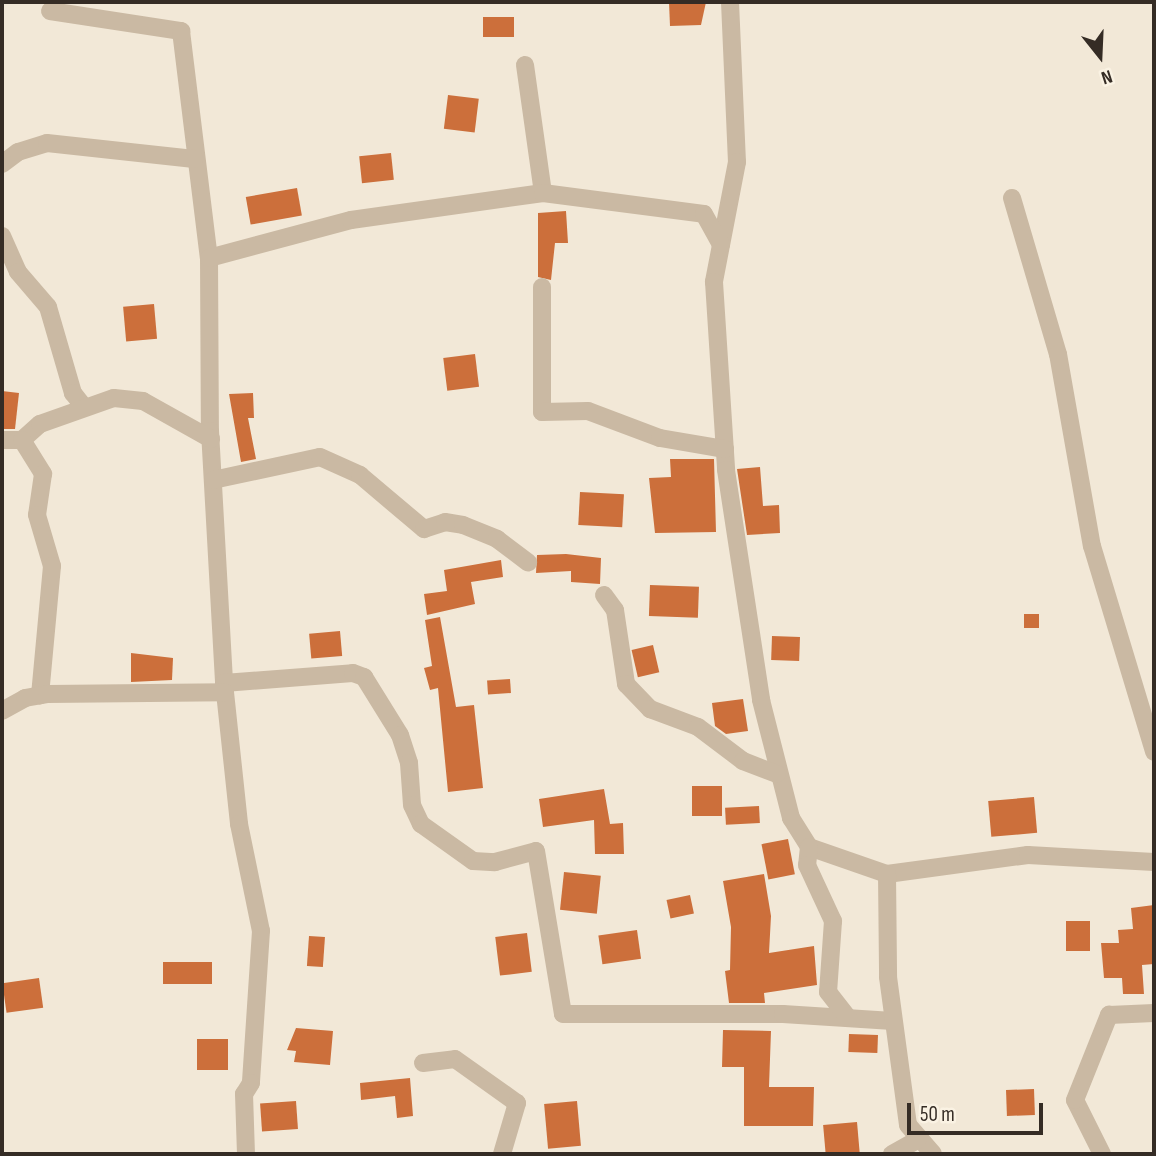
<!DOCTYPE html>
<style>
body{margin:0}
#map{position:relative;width:1156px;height:1156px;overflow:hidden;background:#f2e8d7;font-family:"Sofia Sans Condensed",sans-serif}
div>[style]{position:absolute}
.building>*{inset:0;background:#cc6f3b;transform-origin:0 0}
.minor>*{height:18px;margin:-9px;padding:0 9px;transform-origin:9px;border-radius:9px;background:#cab9a3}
span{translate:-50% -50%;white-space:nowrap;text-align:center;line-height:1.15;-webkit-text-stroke:7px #faf2e3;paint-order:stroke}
.frame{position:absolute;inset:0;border:4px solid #352c25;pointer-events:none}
.north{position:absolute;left:1065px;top:21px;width:70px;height:70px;-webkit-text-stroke:5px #faf2e3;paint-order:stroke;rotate:162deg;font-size:19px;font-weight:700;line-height:28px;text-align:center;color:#352c25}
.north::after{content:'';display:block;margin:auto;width:24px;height:32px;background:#352c25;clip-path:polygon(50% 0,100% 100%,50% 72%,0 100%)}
.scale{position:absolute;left:907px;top:1103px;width:136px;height:32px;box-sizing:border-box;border:4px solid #352c25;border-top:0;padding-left:9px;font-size:21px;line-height:24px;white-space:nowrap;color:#352c25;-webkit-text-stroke:5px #faf2e3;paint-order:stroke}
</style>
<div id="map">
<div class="building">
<div style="clip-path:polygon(669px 2px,706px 2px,701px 25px,670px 26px)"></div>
<div style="left:514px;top:17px;width:20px;height:31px;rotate:90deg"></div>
<div style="left:448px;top:95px;width:31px;height:34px;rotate:7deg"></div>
<div style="left:391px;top:153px;width:27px;height:32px;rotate:84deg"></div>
<div style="left:297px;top:188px;width:28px;height:52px;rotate:80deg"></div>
<div style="clip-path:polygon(566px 211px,568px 243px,555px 243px,551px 280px,538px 277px,538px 213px)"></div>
<div style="left:154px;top:304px;width:35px;height:31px;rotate:85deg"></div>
<div style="left:475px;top:354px;width:33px;height:32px;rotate:83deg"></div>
<div style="clip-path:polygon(2px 391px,19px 393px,15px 429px,2px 429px)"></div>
<div style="clip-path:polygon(253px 393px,254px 418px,248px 418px,256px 459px,241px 462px,229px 394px)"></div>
<div style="clip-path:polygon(670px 459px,714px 459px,716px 532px,655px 533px,649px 478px,671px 477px)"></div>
<div style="clip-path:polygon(760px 467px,763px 506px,779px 505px,780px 533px,747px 535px,737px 469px)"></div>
<div style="left:580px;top:492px;width:44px;height:33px;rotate:3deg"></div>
<div style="clip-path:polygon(566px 554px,601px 558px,600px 584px,571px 582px,571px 571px,536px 573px,537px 555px)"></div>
<div style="clip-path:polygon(501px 560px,503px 577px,471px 582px,475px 604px,427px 615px,424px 594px,447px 591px,444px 570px)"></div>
<div style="left:650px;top:585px;width:49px;height:31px;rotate:2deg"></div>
<div style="left:1024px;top:614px;width:15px;height:14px"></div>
<div style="clip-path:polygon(440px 617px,456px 707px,474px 705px,483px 788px,448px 792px,438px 688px,430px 690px,424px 668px,432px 666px,425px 620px)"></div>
<div style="left:340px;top:631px;width:25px;height:31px;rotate:85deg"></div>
<div style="left:772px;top:636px;width:28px;height:24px;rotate:2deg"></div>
<div style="left:653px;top:645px;width:28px;height:22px;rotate:77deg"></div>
<div style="clip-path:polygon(131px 653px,173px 658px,172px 680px,131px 682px)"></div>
<div style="left:510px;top:679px;width:14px;height:23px;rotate:86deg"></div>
<div style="clip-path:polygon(743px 699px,748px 731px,726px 734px,715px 726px,712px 703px)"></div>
<div style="left:692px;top:786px;width:30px;height:30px"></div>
<div style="clip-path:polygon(604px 789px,610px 824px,623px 823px,624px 854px,595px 854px,594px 820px,543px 827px,539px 799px)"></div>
<div style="left:1034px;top:797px;width:36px;height:46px;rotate:85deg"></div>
<div style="left:759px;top:806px;width:17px;height:34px;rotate:87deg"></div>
<div style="left:788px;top:839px;width:36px;height:27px;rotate:79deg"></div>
<div style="left:564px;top:872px;width:37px;height:38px;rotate:6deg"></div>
<div style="clip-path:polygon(764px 874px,771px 916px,769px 953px,814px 946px,817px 985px,764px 993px,765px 1003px,729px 1003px,725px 971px,730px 970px,731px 927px,723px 881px)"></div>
<div style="left:690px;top:895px;width:19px;height:24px;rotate:78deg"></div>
<div style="clip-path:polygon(1154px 905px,1154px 964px,1142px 965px,1144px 994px,1123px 994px,1122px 978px,1104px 978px,1101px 943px,1119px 943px,1118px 930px,1133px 929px,1131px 908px)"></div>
<div style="left:1066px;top:921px;width:24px;height:30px"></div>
<div style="left:637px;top:930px;width:29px;height:39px;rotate:82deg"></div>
<div style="left:527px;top:933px;width:39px;height:32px;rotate:83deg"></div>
<div style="left:309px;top:936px;width:16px;height:30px;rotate:4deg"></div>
<div style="left:163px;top:962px;width:49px;height:22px"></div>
<div style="left:39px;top:978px;width:30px;height:37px;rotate:82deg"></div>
<div style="clip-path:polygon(296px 1028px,333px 1031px,330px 1065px,294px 1062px,296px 1051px,287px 1050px)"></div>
<div style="clip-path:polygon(723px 1030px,771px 1031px,769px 1087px,814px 1087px,813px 1126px,744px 1126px,744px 1067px,722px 1067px)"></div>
<div style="left:849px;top:1034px;width:29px;height:18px;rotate:2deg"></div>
<div style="left:197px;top:1039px;width:31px;height:31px"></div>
<div style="clip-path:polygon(410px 1078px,413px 1116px,397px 1118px,395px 1096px,361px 1100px,360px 1083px)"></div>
<div style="left:1034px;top:1089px;width:26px;height:28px;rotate:88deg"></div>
<div style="left:296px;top:1101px;width:28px;height:36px;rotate:86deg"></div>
<div style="left:577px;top:1101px;width:45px;height:33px;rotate:85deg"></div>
<div style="left:857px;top:1122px;width:32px;height:34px;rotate:85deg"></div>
</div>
<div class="minor">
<div style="left:730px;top:2px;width:160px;rotate:87.5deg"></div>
<div style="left:737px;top:162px;width:122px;rotate:100.9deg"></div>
<div style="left:714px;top:282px;width:188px;rotate:86.3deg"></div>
<div style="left:726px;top:470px;width:233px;rotate:81.3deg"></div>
<div style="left:761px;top:700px;width:122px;rotate:75.7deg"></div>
<div style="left:791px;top:818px;width:34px;rotate:58deg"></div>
<div style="left:809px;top:847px;width:83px;rotate:19.1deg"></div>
<div style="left:887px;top:874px;width:142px;rotate:-7.7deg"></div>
<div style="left:1028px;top:855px;width:126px;rotate:3.2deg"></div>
<div style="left:50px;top:11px;width:133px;rotate:8.7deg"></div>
<div style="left:181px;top:31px;width:229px;rotate:83deg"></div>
<div style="left:209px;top:258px;width:173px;rotate:89.7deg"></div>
<div style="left:210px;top:431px;width:252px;rotate:86.8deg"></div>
<div style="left:224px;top:683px;width:142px;rotate:83.9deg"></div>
<div style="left:239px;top:824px;width:109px;rotate:78.4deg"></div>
<div style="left:261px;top:931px;width:152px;rotate:93.8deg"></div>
<div style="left:251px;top:1083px;width:13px;rotate:122deg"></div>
<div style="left:244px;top:1094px;width:60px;rotate:88.1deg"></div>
<div style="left:525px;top:65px;width:129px;rotate:82deg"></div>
<div style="left:2px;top:164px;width:20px;rotate:-37deg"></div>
<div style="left:18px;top:152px;width:30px;rotate:-17deg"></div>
<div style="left:47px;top:143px;width:148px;rotate:6.2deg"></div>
<div style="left:1012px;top:198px;width:163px;rotate:73.6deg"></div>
<div style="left:1058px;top:354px;width:195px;rotate:80deg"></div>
<div style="left:1092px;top:546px;width:215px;rotate:73.2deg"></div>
<div style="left:2px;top:236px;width:39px;rotate:66deg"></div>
<div style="left:18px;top:272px;width:46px;rotate:49.4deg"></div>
<div style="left:48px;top:307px;width:90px;rotate:73.8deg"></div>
<div style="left:73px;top:393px;width:16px;rotate:52deg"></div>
<div style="left:209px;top:258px;width:147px;rotate:-15deg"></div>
<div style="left:351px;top:220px;width:194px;rotate:-8deg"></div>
<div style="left:543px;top:193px;width:162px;rotate:7.4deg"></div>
<div style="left:704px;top:214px;width:35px;rotate:61deg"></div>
<div style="left:542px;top:287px;width:125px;rotate:90deg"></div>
<div style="left:542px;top:412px;width:46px;rotate:-1.2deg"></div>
<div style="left:588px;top:411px;width:77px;rotate:20.6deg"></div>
<div style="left:660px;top:438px;width:66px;rotate:9.6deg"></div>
<div style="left:2px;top:440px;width:20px"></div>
<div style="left:22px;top:440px;width:24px;rotate:-42deg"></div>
<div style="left:40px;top:424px;width:78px;rotate:-19.4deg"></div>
<div style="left:114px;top:398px;width:29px;rotate:6deg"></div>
<div style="left:143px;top:401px;width:78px;rotate:29.2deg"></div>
<div style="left:22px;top:440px;width:40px;rotate:58deg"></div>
<div style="left:43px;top:474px;width:41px;rotate:98.3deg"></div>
<div style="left:37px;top:515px;width:53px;rotate:73.6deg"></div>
<div style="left:52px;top:566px;width:130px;rotate:95.3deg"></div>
<div style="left:213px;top:480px;width:109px;rotate:-12.1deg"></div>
<div style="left:320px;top:457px;width:44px;rotate:24.2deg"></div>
<div style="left:360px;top:475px;width:84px;rotate:40.2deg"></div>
<div style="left:424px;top:529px;width:22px;rotate:-18deg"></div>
<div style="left:445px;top:522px;width:18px;rotate:9deg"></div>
<div style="left:463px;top:525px;width:37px;rotate:22deg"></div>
<div style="left:497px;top:539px;width:39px;rotate:37deg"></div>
<div style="left:604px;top:595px;width:19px;rotate:54deg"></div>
<div style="left:615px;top:610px;width:75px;rotate:81.5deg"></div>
<div style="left:626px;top:684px;width:35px;rotate:46deg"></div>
<div style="left:650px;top:709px;width:51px;rotate:20.6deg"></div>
<div style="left:698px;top:727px;width:56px;rotate:37.1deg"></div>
<div style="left:743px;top:761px;width:36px;rotate:21deg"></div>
<div style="left:224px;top:683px;width:129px;rotate:-4.4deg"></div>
<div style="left:353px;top:673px;width:12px;rotate:20deg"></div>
<div style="left:364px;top:677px;width:68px;rotate:58.2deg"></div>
<div style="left:400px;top:735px;width:29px;rotate:72deg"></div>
<div style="left:409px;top:763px;width:42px;rotate:85.9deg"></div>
<div style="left:412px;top:805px;width:21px;rotate:65deg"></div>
<div style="left:421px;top:824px;width:64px;rotate:35.4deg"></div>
<div style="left:473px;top:861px;width:22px;rotate:3deg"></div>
<div style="left:495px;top:862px;width:42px;rotate:-15deg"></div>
<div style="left:536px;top:851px;width:165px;rotate:80.6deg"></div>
<div style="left:563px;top:1014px;width:220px"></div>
<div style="left:783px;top:1014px;width:110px;rotate:3.6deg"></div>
<div style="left:2px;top:711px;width:26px;rotate:-29deg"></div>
<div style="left:25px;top:698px;width:22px;rotate:-10deg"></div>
<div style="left:47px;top:694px;width:178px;rotate:-0.6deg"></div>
<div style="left:809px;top:847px;width:18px;rotate:96deg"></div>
<div style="left:807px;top:865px;width:62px;rotate:65.1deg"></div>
<div style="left:833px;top:921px;width:71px;rotate:94deg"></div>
<div style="left:828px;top:992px;width:33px;rotate:52deg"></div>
<div style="left:887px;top:874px;width:103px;rotate:89.4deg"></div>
<div style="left:888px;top:977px;width:149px;rotate:82.3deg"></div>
<div style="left:908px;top:1125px;width:38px;rotate:49deg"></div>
<div style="left:423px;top:1063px;width:32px;rotate:-7deg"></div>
<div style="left:455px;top:1059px;width:76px;rotate:35.4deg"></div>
<div style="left:517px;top:1103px;width:53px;rotate:106.4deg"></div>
<div style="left:892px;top:1154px;width:29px;rotate:-29deg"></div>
<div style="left:1102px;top:1154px;width:60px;rotate:-116.6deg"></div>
<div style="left:1075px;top:1100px;width:92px;rotate:-68.2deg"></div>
<div style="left:1109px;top:1015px;width:45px;rotate:-2.5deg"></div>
</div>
<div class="frame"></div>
<div class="north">N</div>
<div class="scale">50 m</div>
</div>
